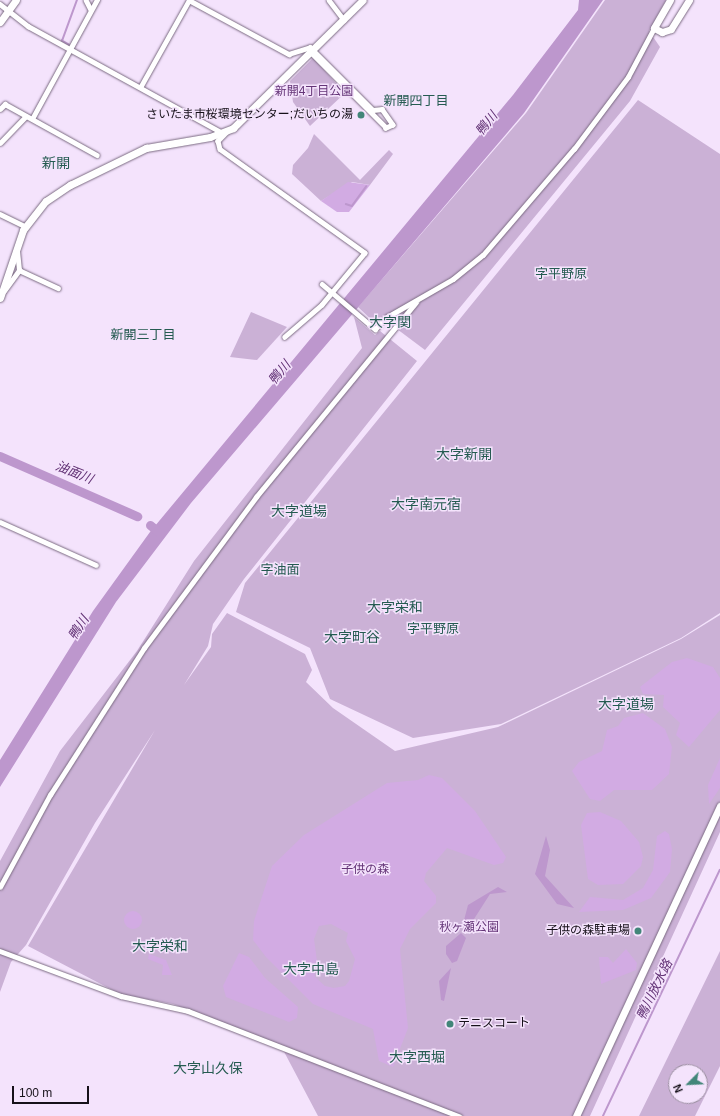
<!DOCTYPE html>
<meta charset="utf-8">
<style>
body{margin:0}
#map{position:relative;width:720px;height:1116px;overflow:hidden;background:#f4e3fc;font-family:Helvetica,"Noto Sans JP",sans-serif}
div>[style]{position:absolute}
.green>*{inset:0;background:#cbb1d6}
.forest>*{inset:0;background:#d2abe3}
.round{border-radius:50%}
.water>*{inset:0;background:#bd97cd}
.stream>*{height:1.5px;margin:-0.75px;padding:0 0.75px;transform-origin:0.75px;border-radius:0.75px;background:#bd97cd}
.river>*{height:9px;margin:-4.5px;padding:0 4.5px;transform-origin:4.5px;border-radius:4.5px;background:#bd97cd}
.roads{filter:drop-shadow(0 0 1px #7b6b82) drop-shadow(0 0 1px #7b6b82)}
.street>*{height:4.5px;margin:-2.25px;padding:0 2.25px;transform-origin:2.25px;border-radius:2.25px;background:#fff}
.secondary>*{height:7px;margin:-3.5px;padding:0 3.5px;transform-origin:3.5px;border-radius:3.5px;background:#fff}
.dots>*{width:11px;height:11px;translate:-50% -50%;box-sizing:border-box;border:2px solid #f4e3fc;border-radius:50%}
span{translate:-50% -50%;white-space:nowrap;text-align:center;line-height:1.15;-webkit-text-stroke:3px #f4e3fc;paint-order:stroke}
.park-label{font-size:12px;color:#643477}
.poi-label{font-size:12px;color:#161019}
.right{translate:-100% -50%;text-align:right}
.left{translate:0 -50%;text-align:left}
.neighbourhood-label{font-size:13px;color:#255b51}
.water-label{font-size:13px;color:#623275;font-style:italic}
.quarter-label{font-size:14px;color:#255b51}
.north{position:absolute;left:668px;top:1064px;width:40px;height:40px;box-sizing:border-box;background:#f4e3fc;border:1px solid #9b8fa1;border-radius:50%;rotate:246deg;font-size:11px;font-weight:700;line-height:16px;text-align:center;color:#161019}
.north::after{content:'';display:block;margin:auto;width:14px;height:18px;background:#428679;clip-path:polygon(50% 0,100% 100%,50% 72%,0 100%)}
.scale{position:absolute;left:12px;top:1086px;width:77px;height:18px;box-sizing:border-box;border:2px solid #161019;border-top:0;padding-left:5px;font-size:12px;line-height:14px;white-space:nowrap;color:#161019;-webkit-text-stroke:3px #f4e3fc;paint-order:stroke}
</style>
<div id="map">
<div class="green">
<div style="clip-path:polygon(605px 0,666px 0,649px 31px,660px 47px,630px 101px,425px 350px,381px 317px,375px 323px,358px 307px,526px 113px)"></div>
<div style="clip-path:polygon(313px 58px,345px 93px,310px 126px,293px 102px,290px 81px)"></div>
<div style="clip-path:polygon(638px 100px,720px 154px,720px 613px,681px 638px,501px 724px,413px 738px,330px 699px,310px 648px,236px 612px,245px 583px)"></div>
<div style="clip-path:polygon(314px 134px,360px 180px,389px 150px,393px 154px,370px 185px,352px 182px,321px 201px,292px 174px,293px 165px,308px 148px)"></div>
<div style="clip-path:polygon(251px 312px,287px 327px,257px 360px,230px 357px)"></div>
<div style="clip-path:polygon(354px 317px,375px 335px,380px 331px,417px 361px,244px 579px,213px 624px,208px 646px,184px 685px,211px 647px,212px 634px,227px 613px,305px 654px,312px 670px,306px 682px,333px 708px,395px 751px,498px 727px,681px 639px,720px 615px,720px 832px,590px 1116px,318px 1116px,281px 1046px,173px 1004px,120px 994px,28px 946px,155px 730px,95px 823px,26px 945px,11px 962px,0 992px,0 861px,60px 751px,137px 651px,194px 561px,362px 348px)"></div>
<div style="clip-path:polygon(evenodd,720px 951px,720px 1066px,695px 1116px,639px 1116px,720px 951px,676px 1072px,700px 1072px,700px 1096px,676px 1096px,676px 1072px)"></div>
</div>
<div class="forest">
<div style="clip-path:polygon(348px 182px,370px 185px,349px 212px,337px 212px,321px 201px)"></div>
<div style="clip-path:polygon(687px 658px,713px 667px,720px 678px,720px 710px,689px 747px,676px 735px,680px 723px,663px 707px,664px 695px,643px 694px,640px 687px,672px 662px)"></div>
<div style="clip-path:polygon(643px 713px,665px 729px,672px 747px,669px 774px,652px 790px,614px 790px,600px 801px,590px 799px,572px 771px,579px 762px,602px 751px,607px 730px,618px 726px,624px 718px)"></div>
<div style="clip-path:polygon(720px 758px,720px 788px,709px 804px,708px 785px)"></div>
<div style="clip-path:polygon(evenodd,429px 775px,442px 778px,475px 811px,506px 857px,503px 863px,494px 865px,447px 848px,426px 873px,424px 881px,436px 896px,436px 903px,410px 929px,400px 949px,408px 1028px,393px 1067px,379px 1061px,373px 1029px,313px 1004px,266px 957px,253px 940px,254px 921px,272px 866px,304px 835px,387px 783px,418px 780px,429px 775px,331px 924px,348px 933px,346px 941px,355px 959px,349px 981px,345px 986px,334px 988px,325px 986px,315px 977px,314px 964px,317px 961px,314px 939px,319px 926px,331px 924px)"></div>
<div style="clip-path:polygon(600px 812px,621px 821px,639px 842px,643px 857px,641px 866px,623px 884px,598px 885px,588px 879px,581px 825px,587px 813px)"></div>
<div style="clip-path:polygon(665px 831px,669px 834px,672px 849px,670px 872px,651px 898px,623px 910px,579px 912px,590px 897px,623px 900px,643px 888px,653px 870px,657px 836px)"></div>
<div class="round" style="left:124px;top:911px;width:18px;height:18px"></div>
<div style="clip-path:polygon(626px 949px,637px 963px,636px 970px,601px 984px,599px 957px,608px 957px,613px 963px)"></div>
<div style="clip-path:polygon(239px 953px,249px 957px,265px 978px,298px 1007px,297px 1018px,289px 1022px,226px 997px,223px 986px)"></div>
<div style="clip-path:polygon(149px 954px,166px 960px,172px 975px,162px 975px,163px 965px,148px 959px)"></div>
</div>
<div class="water">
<div style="clip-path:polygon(579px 0,603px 0,524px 113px,191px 503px,116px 602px,0 787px,0 760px,93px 611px,150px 532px,513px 95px,578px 10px)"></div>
<div style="clip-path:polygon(546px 836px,550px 850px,545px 876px,574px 908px,557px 904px,535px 874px)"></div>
<div style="clip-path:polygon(498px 887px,507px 892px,490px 894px,467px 930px,463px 924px,468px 905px)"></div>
<div style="clip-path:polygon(461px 933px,466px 938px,457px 961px,452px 963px,446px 954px,446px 946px)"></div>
<div style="clip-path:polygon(451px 968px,444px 1001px,441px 1000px,439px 981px)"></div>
</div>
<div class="stream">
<div style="left:69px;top:45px;width:8px;rotate:-150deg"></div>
<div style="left:62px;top:41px;width:44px;rotate:-69.9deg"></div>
<div style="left:346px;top:204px;width:6px;rotate:18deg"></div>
<div style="left:352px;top:206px;width:24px;rotate:-54deg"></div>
<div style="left:603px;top:1116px;width:272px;rotate:-64.6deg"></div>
</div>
<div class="river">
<div style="left:0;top:456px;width:150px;rotate:23.7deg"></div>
<div style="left:150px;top:525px;width:13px;rotate:39deg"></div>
</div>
<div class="roads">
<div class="street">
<div style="left:86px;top:0;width:11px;rotate:63deg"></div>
<div style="left:189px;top:0;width:114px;rotate:28.4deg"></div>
<div style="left:289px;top:54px;width:22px;rotate:-18deg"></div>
<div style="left:310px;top:47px;width:89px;rotate:45deg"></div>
<div style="left:373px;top:110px;width:9px;rotate:-6deg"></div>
<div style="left:382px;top:109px;width:19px;rotate:55deg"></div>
<div style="left:393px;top:125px;width:8px;rotate:157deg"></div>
<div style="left:386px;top:128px;width:106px;rotate:-135deg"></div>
<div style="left:329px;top:0;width:25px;rotate:53deg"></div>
<div style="left:0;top:4px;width:36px;rotate:38deg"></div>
<div style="left:28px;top:26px;width:222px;rotate:28.8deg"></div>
<div style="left:141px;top:86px;width:98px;rotate:-60.8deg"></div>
<div style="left:0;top:109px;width:7px;rotate:-45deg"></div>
<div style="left:5px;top:104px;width:105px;rotate:29deg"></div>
<div style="left:32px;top:119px;width:136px;rotate:-61.4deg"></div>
<div style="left:227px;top:132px;width:13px;rotate:135deg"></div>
<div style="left:218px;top:141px;width:8px;rotate:76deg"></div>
<div style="left:220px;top:149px;width:178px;rotate:35.6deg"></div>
<div style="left:365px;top:253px;width:67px;rotate:129.6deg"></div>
<div style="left:322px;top:305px;width:49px;rotate:139.1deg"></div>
<div style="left:0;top:143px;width:37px;rotate:-46deg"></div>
<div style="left:0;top:214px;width:28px;rotate:26deg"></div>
<div style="left:19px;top:270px;width:43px;rotate:24.8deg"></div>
<div style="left:322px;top:284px;width:70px;rotate:40.3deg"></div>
<div style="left:375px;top:329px;width:17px;rotate:-45deg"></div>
<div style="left:387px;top:317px;width:76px;rotate:-29.9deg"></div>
<div style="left:453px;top:279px;width:38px;rotate:-39deg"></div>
<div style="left:483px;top:255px;width:140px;rotate:-49.4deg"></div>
<div style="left:574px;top:149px;width:90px;rotate:-53.1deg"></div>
<div style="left:628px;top:77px;width:55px;rotate:-62deg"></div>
<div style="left:4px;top:291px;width:26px;rotate:-54deg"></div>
<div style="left:19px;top:270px;width:19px;rotate:-96deg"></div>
<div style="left:0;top:522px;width:105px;rotate:24.1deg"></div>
<div style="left:0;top:887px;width:105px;rotate:-61.5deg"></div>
<div style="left:50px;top:795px;width:174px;rotate:-57.4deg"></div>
<div style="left:144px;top:648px;width:188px;rotate:-53.4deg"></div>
<div style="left:256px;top:497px;width:252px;rotate:-50.6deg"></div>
<div style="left:0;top:951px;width:129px;rotate:20.4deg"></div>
<div style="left:121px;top:996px;width:69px;rotate:12.6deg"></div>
<div style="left:188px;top:1011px;width:291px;rotate:21.2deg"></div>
</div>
<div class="secondary">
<div style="left:670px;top:0;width:32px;rotate:120deg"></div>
<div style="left:654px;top:28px;width:9px;rotate:27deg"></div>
<div style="left:662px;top:32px;width:9px;rotate:-18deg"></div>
<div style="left:671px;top:29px;width:34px;rotate:-58deg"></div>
<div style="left:0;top:22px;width:27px;rotate:-54deg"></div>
<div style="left:0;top:298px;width:72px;rotate:-71.3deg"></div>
<div style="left:23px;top:230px;width:37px;rotate:-52deg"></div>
<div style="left:46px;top:201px;width:29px;rotate:-34deg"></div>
<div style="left:70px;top:185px;width:85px;rotate:-26deg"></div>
<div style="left:146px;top:148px;width:65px;rotate:-9.8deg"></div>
<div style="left:210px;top:137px;width:25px;rotate:-21deg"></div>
<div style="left:233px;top:128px;width:182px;rotate:-44.6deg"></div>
<div style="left:576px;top:1116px;width:342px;rotate:-65.1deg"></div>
</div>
</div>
<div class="dots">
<div style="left:361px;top:115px;background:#428679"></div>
<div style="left:638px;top:931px;background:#428679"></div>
<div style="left:450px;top:1024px;background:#428679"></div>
</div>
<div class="park-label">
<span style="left:314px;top:92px">新開4丁目公園</span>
<span style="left:365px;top:870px">子供の森</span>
<span style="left:469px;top:928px">秋ヶ瀬公園</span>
</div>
<div class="poi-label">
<span class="right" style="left:353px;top:115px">さいたま市桜環境センター;だいちの湯</span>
<span class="right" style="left:630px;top:931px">子供の森駐車場</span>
<span class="left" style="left:458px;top:1024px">テニスコート</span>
</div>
<div class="neighbourhood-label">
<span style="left:416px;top:101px">新開四丁目</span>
<span style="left:561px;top:274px">字平野原</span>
<span style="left:143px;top:335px">新開三丁目</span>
<span style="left:280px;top:570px">字油面</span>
<span style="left:433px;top:629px">字平野原</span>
</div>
<div class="water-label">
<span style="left:487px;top:124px;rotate:-51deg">鴨川</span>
<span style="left:280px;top:373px;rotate:-50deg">鴨川</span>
<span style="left:74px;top:473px;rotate:22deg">油面川</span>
<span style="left:79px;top:628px;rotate:-57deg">鴨川</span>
<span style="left:655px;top:990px;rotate:-64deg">鴨川放水路</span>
</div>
<div class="quarter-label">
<span style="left:56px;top:163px">新開</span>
<span style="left:390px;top:322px">大字関</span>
<span style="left:464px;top:454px">大字新開</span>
<span style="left:426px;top:504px">大字南元宿</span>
<span style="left:299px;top:511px">大字道場</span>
<span style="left:395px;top:607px">大字栄和</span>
<span style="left:352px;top:637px">大字町谷</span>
<span style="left:626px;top:704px">大字道場</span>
<span style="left:160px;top:946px">大字栄和</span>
<span style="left:311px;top:969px">大字中島</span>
<span style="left:417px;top:1057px">大字西堀</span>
<span style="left:208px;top:1068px">大字山久保</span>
</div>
<div class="north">N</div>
<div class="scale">100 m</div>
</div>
